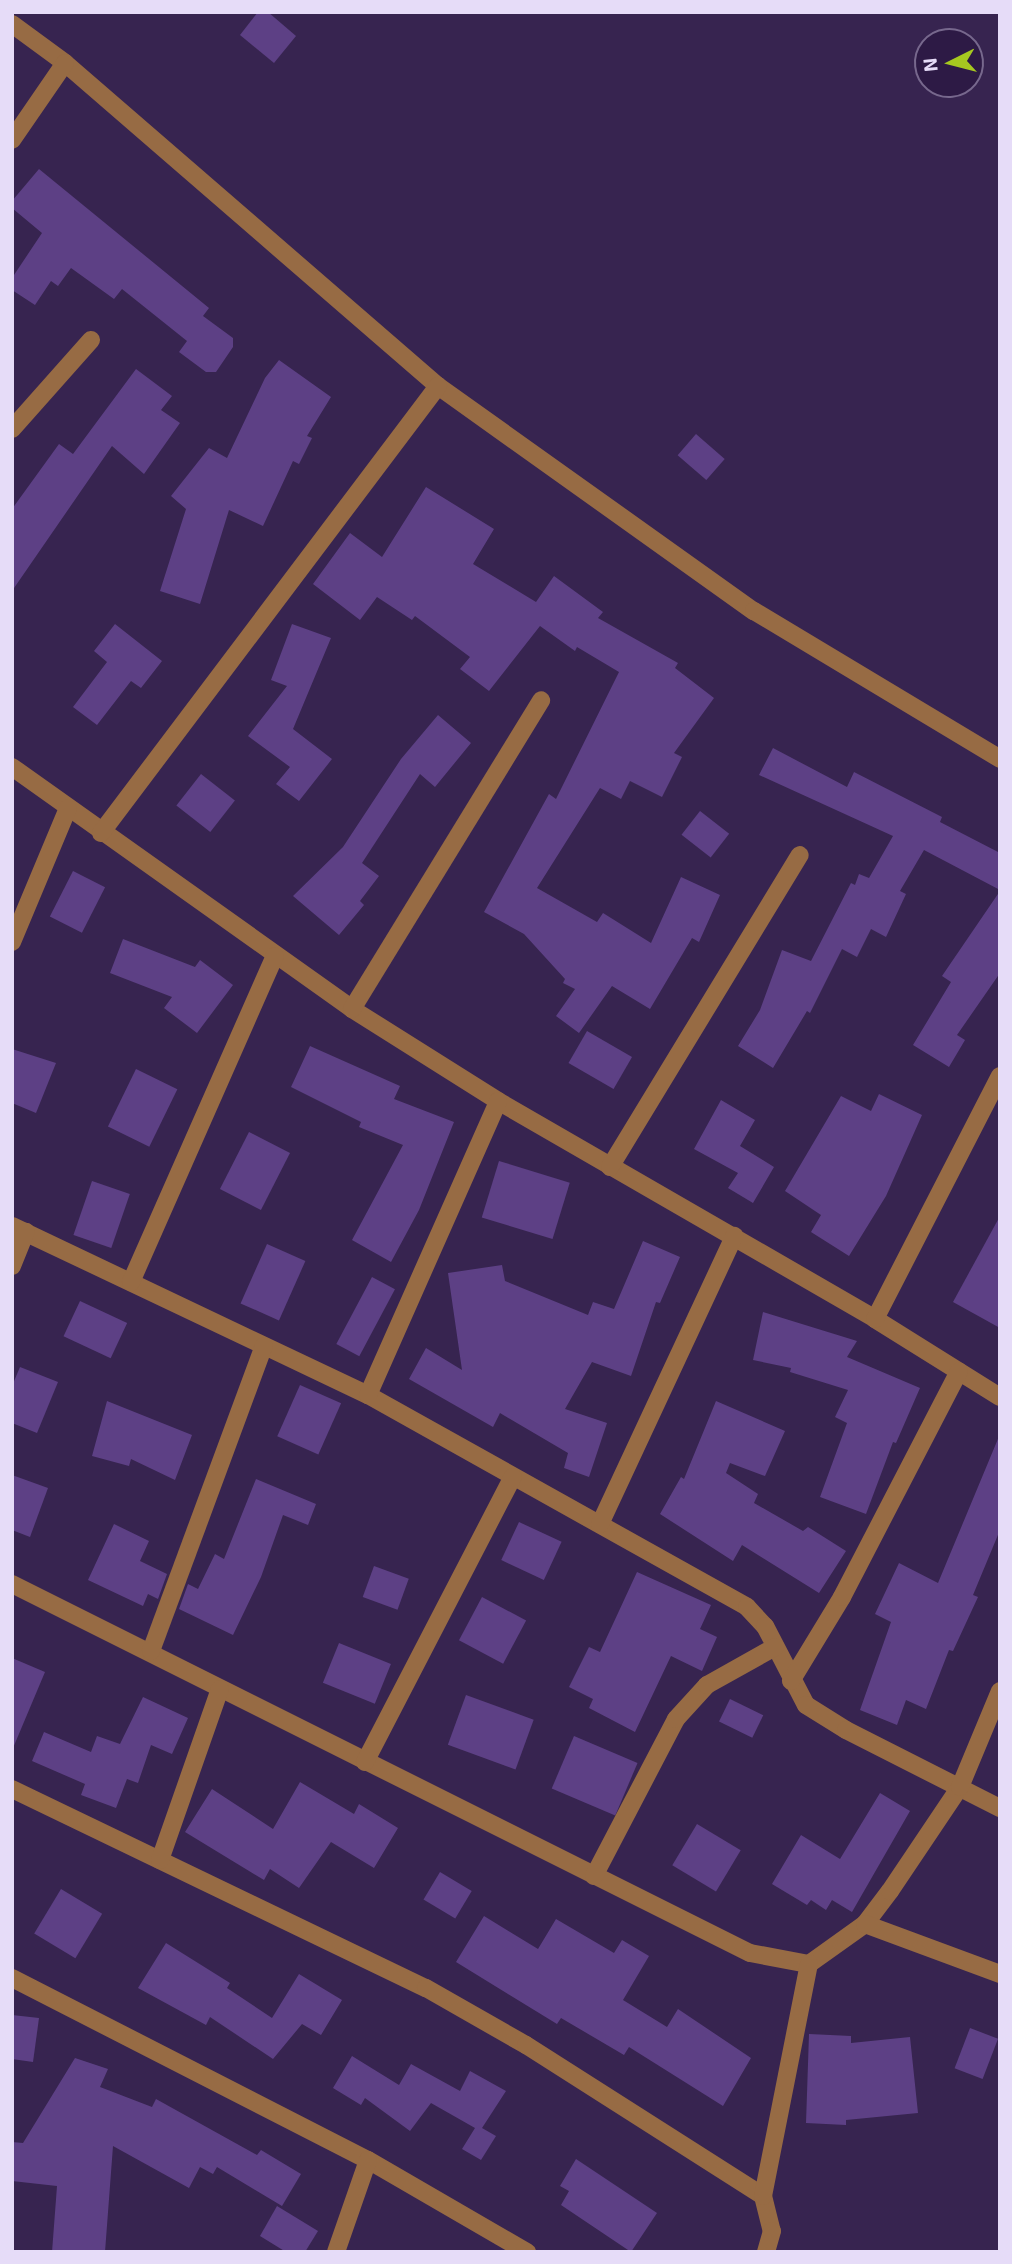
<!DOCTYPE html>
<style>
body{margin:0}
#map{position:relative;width:1012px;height:2264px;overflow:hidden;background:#372450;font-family:"Exo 2",sans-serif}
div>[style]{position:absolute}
.building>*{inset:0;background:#5d4085;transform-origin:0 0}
.minor>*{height:18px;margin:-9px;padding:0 9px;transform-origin:9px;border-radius:9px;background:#976b44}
span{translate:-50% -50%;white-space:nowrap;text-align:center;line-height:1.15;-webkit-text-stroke:5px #2d1a45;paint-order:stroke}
.frame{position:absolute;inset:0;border:14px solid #e6dcf8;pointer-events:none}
.north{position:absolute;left:914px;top:28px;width:70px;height:70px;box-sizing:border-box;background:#2d1a45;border:2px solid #77688d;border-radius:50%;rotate:264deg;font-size:19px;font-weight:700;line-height:28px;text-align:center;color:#e6dcf8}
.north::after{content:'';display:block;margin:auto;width:24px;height:32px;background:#a6c820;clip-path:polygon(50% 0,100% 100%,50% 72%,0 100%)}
</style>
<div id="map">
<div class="building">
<div style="clip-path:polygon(258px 12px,268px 12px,296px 36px,274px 63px,240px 35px)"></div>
<div style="clip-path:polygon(39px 169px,209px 308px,203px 316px,233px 338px,233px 347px,216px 372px,206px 372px,179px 352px,187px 341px,122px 289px,114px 299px,71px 268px,58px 286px,51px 281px,35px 305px,12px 290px,12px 278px,42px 233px,12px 208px,12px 201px)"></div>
<div style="clip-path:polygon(279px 360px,331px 397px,307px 436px,312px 438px,299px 464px,293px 461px,263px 526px,229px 510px,200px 604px,160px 591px,186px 509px,171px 496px,209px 448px,227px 458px,265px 378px)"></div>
<div style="clip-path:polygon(136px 369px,172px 396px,161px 410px,180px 423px,144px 474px,112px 446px,12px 591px,12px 509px,59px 444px,73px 454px)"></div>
<div style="left:696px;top:434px;width:38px;height:28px;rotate:41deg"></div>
<div style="clip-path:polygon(426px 487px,494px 529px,473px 564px,536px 602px,554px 576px,603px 612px,598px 618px,678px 663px,675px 668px,714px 698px,674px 753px,682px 757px,662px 797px,630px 781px,621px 799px,600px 788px,537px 888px,597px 922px,603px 913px,651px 943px,681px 877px,720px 895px,699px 942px,692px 938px,650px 1009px,612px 986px,579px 1033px,556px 1016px,575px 989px,563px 983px,565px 979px,524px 934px,484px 912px,549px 794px,556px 799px,619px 672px,577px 647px,575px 651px,540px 626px,489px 691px,460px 669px,470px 657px,415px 616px,412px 620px,377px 597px,360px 620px,313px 584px,350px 533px,382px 557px)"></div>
<div style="clip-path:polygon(115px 624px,162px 661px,141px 688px,131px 681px,97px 725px,73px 707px,107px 662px,94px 651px)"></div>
<div style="clip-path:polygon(292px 624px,331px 638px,293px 729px,332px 759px,299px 801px,276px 784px,290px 767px,248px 736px,287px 686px,271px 680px)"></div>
<div style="clip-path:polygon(438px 715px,471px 743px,435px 787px,420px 774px,362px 863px,379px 876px,360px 901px,364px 905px,339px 935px,293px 896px,343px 847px,401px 759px)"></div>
<div style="clip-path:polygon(773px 748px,847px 787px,854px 772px,942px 817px,940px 822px,1000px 853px,1000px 890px,924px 850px,900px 891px,906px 894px,886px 937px,871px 929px,857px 957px,842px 949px,810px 1013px,807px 1011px,773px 1068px,738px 1046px,760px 1010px,782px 950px,811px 961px,851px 883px,855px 885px,859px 874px,869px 878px,893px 836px,759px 775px)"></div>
<div style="left:201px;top:774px;width:43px;height:40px;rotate:38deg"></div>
<div style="left:700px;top:811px;width:37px;height:30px;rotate:38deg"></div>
<div style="left:73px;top:871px;width:36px;height:51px;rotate:27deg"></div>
<div style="clip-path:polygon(1000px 891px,1000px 973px,957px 1035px,965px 1040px,949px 1067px,913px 1045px,951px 982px,942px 976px)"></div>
<div style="clip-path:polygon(123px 939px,195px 967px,200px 960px,233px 985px,197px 1033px,164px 1008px,172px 997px,110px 973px)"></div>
<div style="left:587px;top:1031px;width:52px;height:37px;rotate:30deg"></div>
<div style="clip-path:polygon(310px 1046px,400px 1086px,394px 1099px,454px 1122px,419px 1210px,391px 1262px,352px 1240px,403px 1145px,359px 1127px,361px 1122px,291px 1087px)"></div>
<div style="clip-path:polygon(12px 1049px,56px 1063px,36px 1113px,12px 1103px)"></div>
<div style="left:136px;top:1069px;width:46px;height:64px;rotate:26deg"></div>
<div style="clip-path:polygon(879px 1094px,922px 1115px,886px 1196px,849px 1256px,811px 1232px,821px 1215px,785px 1191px,841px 1096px,871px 1111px)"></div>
<div style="clip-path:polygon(721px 1100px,755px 1120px,740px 1146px,774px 1167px,753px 1203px,728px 1188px,738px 1173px,694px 1149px)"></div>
<div style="left:249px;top:1132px;width:46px;height:64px;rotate:27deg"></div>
<div style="left:499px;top:1161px;width:74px;height:59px;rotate:17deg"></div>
<div style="left:92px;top:1181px;width:40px;height:57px;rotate:19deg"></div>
<div style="clip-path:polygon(1000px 1216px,1000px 1328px,953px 1302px)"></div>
<div style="clip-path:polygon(643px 1241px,680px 1257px,660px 1303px,656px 1302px,631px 1376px,592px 1362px,565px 1409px,607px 1423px,589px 1477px,564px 1468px,568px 1453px,500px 1413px,493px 1427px,409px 1379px,426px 1348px,462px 1370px,448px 1273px,502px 1265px,505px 1281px,588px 1315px,593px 1302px,614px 1309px)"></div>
<div style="left:267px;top:1244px;width:42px;height:65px;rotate:24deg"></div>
<div style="left:372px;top:1277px;width:26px;height:76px;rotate:28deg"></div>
<div style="left:80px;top:1301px;width:52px;height:39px;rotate:25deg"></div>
<div style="clip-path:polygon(763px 1312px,857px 1341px,847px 1357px,920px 1388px,896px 1443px,893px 1442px,866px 1514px,820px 1497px,847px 1423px,835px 1417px,848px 1390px,790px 1372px,791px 1368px,753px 1360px)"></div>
<div style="clip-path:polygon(20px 1367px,58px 1382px,37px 1433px,12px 1423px,12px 1386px)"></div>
<div style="left:300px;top:1385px;width:45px;height:56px;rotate:24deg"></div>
<div style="clip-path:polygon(107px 1401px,192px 1435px,175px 1480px,131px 1459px,129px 1466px,92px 1456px)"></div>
<div style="clip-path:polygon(716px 1401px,785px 1431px,765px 1476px,730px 1463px,726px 1473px,758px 1494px,754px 1503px,803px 1531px,808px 1527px,846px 1551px,819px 1593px,742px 1545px,733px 1561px,660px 1514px,681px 1477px,684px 1479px)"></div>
<div style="clip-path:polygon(1000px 1434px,1000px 1530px,973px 1595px,978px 1597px,953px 1651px,949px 1650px,926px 1709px,906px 1700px,897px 1725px,860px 1710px,891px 1622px,875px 1614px,899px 1563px,938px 1583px)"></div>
<div style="clip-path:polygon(12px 1475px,48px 1488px,30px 1537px,12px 1530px)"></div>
<div style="clip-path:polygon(256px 1479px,316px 1504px,308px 1525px,283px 1515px,261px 1577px,233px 1635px,179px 1609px,188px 1584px,198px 1589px,215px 1554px,224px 1559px)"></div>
<div style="left:519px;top:1522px;width:47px;height:42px;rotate:25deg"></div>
<div style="clip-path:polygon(114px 1524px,149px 1541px,140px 1561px,167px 1574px,158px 1599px,148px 1594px,143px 1606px,88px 1580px)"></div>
<div style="left:374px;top:1566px;width:37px;height:33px;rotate:20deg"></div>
<div style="clip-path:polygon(637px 1572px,711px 1605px,700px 1629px,717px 1637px,702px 1671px,671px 1656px,635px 1732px,589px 1708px,593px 1699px,569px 1687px,589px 1647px,600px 1652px)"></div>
<div style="left:482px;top:1597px;width:50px;height:49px;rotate:28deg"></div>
<div style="left:339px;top:1643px;width:56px;height:43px;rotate:22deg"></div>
<div style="clip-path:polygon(12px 1658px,45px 1672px,13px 1748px,12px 1748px)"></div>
<div style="left:466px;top:1695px;width:72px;height:53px;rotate:20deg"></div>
<div style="clip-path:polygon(143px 1697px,188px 1718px,172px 1754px,151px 1745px,138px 1783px,127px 1779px,116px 1808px,81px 1795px,85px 1784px,32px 1761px,44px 1732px,91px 1752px,97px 1736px,120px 1744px)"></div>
<div style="left:730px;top:1699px;width:37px;height:25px;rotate:26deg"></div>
<div style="left:574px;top:1736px;width:69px;height:57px;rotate:23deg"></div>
<div style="clip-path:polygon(300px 1782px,354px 1814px,359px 1804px,398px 1828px,374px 1868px,331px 1842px,299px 1888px,270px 1869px,264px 1880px,185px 1832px,212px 1789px,273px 1829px)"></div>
<div style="clip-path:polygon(880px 1793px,910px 1811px,852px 1912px,832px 1900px,826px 1910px,811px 1900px,807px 1905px,772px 1884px,801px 1835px,840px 1859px)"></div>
<div style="left:697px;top:1824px;width:51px;height:48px;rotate:31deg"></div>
<div style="left:440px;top:1872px;width:37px;height:32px;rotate:31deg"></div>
<div style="left:61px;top:1889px;width:48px;height:52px;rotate:31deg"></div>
<div style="clip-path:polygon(484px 1916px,538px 1949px,556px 1919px,614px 1953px,622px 1940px,649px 1956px,623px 2000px,667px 2027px,678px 2009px,751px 2058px,723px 2106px,629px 2047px,624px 2055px,561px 2018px,557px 2024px,456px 1962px)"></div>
<div style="clip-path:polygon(166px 1943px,230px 1983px,227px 1988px,272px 2018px,299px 1974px,342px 2000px,321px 2035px,302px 2024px,273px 2059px,210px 2017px,206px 2025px,138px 1988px)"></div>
<div style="clip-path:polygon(12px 2015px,39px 2018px,33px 2062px,12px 2059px)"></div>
<div style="left:970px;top:2028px;width:30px;height:43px;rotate:21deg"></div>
<div style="clip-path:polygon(809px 2034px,851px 2036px,851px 2043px,910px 2037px,918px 2113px,846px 2120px,846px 2125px,806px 2123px)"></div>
<div style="clip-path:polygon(352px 2056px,399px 2085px,411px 2064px,460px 2091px,470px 2071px,506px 2091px,482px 2128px,496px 2136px,481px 2160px,462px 2149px,475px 2128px,431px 2103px,410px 2131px,365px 2098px,361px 2105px,333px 2088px)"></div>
<div style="clip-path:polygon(75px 2058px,108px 2069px,100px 2087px,152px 2107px,156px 2099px,257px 2155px,261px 2150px,301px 2174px,282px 2206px,217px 2167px,213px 2174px,200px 2167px,189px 2188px,113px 2146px,105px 2252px,52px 2252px,57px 2186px,12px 2181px,12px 2142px,23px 2143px)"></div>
<div style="clip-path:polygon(576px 2159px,657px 2213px,631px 2252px,561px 2205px,569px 2191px,560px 2186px)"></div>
<div style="clip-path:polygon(277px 2206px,318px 2231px,305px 2252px,286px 2252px,260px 2236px)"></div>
</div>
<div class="minor">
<div style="left:12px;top:24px;width:66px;rotate:36.3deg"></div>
<div style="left:65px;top:63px;width:493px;rotate:40.9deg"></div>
<div style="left:438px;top:386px;width:388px;rotate:35.5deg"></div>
<div style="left:754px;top:611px;width:287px;rotate:31deg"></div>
<div style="left:12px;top:140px;width:93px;rotate:-55.5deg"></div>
<div style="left:12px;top:429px;width:119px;rotate:-48.4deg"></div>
<div style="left:12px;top:767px;width:417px;rotate:35.4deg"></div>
<div style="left:352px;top:1009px;width:173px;rotate:32.2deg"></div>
<div style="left:498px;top:1101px;width:435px;rotate:30deg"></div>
<div style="left:875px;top:1319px;width:147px;rotate:32deg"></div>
<div style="left:101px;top:833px;width:560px;rotate:-52.99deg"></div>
<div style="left:12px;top:942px;width:145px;rotate:-67.3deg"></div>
<div style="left:352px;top:1009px;width:362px;rotate:-58.5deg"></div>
<div style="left:610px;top:1167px;width:365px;rotate:-58.7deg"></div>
<div style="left:12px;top:1226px;width:394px;rotate:25.4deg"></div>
<div style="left:368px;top:1395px;width:434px;rotate:29.2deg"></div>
<div style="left:747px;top:1607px;width:26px;rotate:47deg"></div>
<div style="left:765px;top:1626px;width:89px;rotate:62.6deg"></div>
<div style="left:806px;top:1705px;width:47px;rotate:32deg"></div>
<div style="left:846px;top:1730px;width:173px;rotate:26.9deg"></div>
<div style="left:12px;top:1266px;width:37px;rotate:-68deg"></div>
<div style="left:131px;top:1282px;width:356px;rotate:-66.2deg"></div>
<div style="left:875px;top:1319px;width:273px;rotate:-62.8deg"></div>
<div style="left:368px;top:1395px;width:321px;rotate:-66.1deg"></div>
<div style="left:600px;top:1524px;width:318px;rotate:-65deg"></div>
<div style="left:12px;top:1584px;width:825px;rotate:26.57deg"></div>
<div style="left:750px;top:1953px;width:60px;rotate:10.6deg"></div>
<div style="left:809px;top:1964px;width:69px;rotate:-35.5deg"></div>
<div style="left:865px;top:1924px;width:41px;rotate:-52.9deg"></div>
<div style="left:890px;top:1891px;width:125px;rotate:-56.1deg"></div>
<div style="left:960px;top:1787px;width:104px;rotate:-67.4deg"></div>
<div style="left:151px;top:1651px;width:325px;rotate:-69.7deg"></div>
<div style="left:791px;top:1681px;width:98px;rotate:-58.7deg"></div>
<div style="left:842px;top:1597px;width:254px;rotate:-62.6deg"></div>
<div style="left:365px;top:1762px;width:321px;rotate:-62.6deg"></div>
<div style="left:12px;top:1789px;width:459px;rotate:25.7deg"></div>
<div style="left:426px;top:1988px;width:115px;rotate:29.7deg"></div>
<div style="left:526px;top:2045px;width:281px;rotate:32.5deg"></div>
<div style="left:763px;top:2196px;width:36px;rotate:76deg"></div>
<div style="left:772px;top:2231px;width:22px;rotate:106deg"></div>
<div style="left:160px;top:1860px;width:181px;rotate:-70.7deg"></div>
<div style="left:594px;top:1876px;width:177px;rotate:-62.4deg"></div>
<div style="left:676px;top:1719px;width:46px;rotate:-47.6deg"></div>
<div style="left:707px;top:1685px;width:78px;rotate:-29.2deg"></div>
<div style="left:865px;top:1924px;width:144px;rotate:20.3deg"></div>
<div style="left:12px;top:1978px;width:400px;rotate:27.1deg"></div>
<div style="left:368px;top:2160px;width:184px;rotate:30.1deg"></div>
<div style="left:763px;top:2196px;width:237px;rotate:-78.8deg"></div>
<div style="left:336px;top:2252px;width:97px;rotate:-70.8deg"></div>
</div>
<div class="frame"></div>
<div class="north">N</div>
</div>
